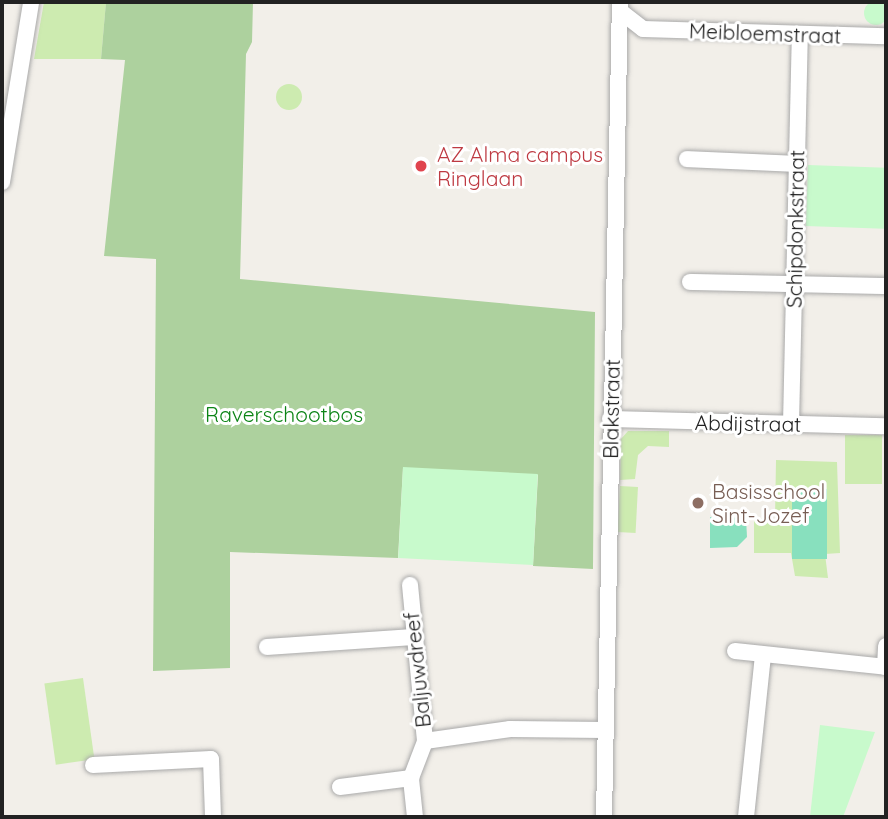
<!DOCTYPE html>
<style>
body{margin:0}
#map{position:relative;width:888px;height:819px;overflow:hidden;background:#f2efe9;font-family:Quicksand,sans-serif}
div>[style]{position:absolute}
.grass>*{inset:0;background:#cdebb0;transform-origin:0 0}
.round{border-radius:50%}
.forest>*{inset:0;background:#add19e}
.park>*{inset:0;background:#c8facc;transform-origin:0 0}
.pitch>*{inset:0;background:#88e0be;transform-origin:0 0}
.roads{filter:drop-shadow(0 0 2px #a9a9a9) drop-shadow(0 0 2px #a9a9a9)}
.minor>*{height:16px;margin:-8px;padding:0 8px;transform-origin:8px;border-radius:8px;background:#fff}
.dots>*{width:19px;height:19px;translate:-50% -50%;box-sizing:border-box;border:4px solid #fff;border-radius:50%}
span{translate:-50% -50%;white-space:nowrap;text-align:center;line-height:1.15;-webkit-text-stroke:6px #fff;paint-order:stroke}
.street-label{font-size:21px;color:#222}
.health-label{font-size:21px;color:#be3a42}
.left{translate:0 -50%;text-align:left}
.park-label{font-size:21px;color:#0c8416}
.education-label{font-size:21px;color:#785e54}
.frame{position:absolute;inset:0;border:4px solid #222;pointer-events:none}
</style>
<div id="map">
<div class="grass">
<div style="clip-path:polygon(44px 2px,106px 2px,101px 59px,34px 59px)"></div>
<div class="round" style="left:276px;top:84px;width:26px;height:26px"></div>
<div style="clip-path:polygon(628px 431px,669px 431px,669px 447px,648px 446px,638px 455px,635px 479px,620px 480px,621px 439px)"></div>
<div style="left:845px;top:435px;width:37px;height:49px"></div>
<div style="clip-path:polygon(776px 460px,837px 462px,840px 553px,825px 554px,828px 578px,795px 576px,791px 553px,754px 553px,754px 518px,775px 519px)"></div>
<div style="left:620px;top:486px;width:18px;height:46px;rotate:3deg"></div>
<div style="left:83px;top:678px;width:82px;height:39px;rotate:82deg"></div>
</div>
<div class="forest">
<div style="clip-path:polygon(106px 2px,253px 2px,252px 42px,246px 54px,240px 279px,595px 312px,593px 569px,533px 566px,538px 475px,403px 468px,398px 558px,230px 552px,230px 668px,153px 671px,156px 259px,104px 256px,125px 60px,101px 59px)"></div>
</div>
<div class="park">
<div class="round" style="left:864px;top:1px;width:24px;height:24px"></div>
<div style="left:808px;top:165px;width:78px;height:61px;rotate:2deg"></div>
<div style="left:403px;top:467px;width:135px;height:91px;rotate:3deg"></div>
<div style="clip-path:polygon(820px 725px,875px 732px,843px 817px,810px 817px)"></div>
</div>
<div class="pitch">
<div style="left:792px;top:489px;width:35px;height:70px"></div>
<div style="clip-path:polygon(710px 517px,746px 518px,747px 537px,737px 547px,710px 548px)"></div>
</div>
<div class="roads">
<div class="minor">
<div style="left:620px;top:11px;width:29px;rotate:38deg"></div>
<div style="left:643px;top:29px;width:243px;rotate:1.7deg"></div>
<div style="left:687px;top:159px;width:109px;rotate:2.6deg"></div>
<div style="left:2px;top:182px;width:182px;rotate:-80.8deg"></div>
<div style="left:690px;top:282px;width:196px;rotate:1.2deg"></div>
<div style="left:610px;top:419px;width:276px;rotate:1.5deg"></div>
<div style="left:791px;top:424px;width:390px;rotate:-88.7deg"></div>
<div style="left:410px;top:585px;width:157px;rotate:84.5deg"></div>
<div style="left:425px;top:741px;width:86px;rotate:-8deg"></div>
<div style="left:510px;top:729px;width:95px;rotate:0.6deg"></div>
<div style="left:267px;top:647px;width:146px;rotate:-3.9deg"></div>
<div style="left:735px;top:651px;width:152px;rotate:6deg"></div>
<div style="left:885px;top:667px;width:21px;rotate:-87deg"></div>
<div style="left:93px;top:765px;width:118px;rotate:-2.9deg"></div>
<div style="left:211px;top:759px;width:58px;rotate:88deg"></div>
<div style="left:340px;top:787px;width:72px;rotate:-7.2deg"></div>
<div style="left:415px;top:817px;width:39px;rotate:-96deg"></div>
<div style="left:411px;top:778px;width:40px;rotate:-69deg"></div>
<div style="left:604px;top:817px;width:815px;rotate:-88.88deg"></div>
<div style="left:746px;top:817px;width:163px;rotate:-84deg"></div>
</div>
</div>
<div class="dots">
<div style="left:421px;top:166px;background:#e0444e"></div>
<div style="left:698px;top:503px;background:#8d6e63"></div>
</div>
<div class="street-label">
<span style="left:765px;top:33px;rotate:2deg">Meibloemstraat</span>
<span style="left:795px;top:229px;rotate:-89deg">Schipdonkstraat</span>
<span style="left:611px;top:409px;rotate:-89deg">Blakstraat</span>
<span style="left:748px;top:423px;rotate:1deg">Abdijstraat</span>
<span style="left:417px;top:670px;rotate:-96deg">Baljuwdreef</span>
</div>
<div class="health-label">
<span class="left" style="left:437px;top:166px">AZ Alma campus<br>Ringlaan</span>
</div>
<div class="park-label">
<span style="left:284px;top:414px">Raverschootbos</span>
</div>
<div class="education-label">
<span class="left" style="left:712px;top:503px">Basisschool<br>Sint-Jozef</span>
</div>
<div class="frame"></div>
</div>
